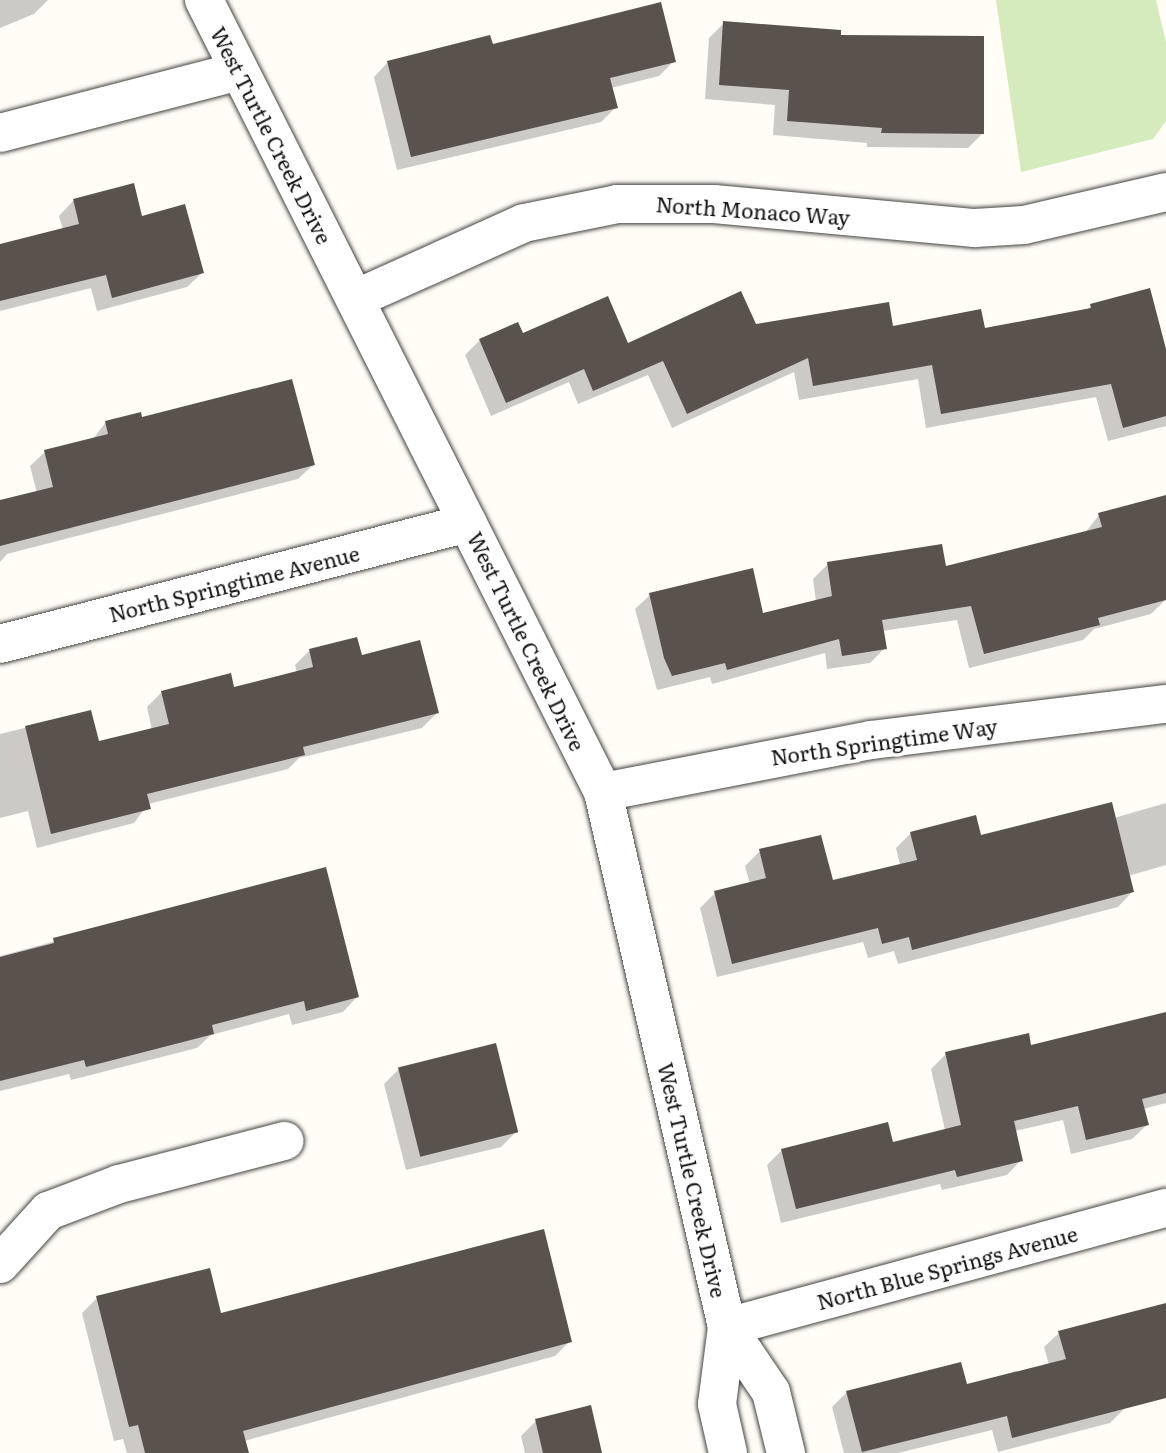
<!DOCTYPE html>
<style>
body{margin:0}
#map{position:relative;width:1166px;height:1453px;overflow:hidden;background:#fffdf5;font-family:Literata,serif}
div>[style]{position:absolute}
.green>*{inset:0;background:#d5ebbd}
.shadow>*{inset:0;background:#0003}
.building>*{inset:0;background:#5a524d;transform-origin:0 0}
.roads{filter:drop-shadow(0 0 2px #444) drop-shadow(0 0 2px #444)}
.minor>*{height:38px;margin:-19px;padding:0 19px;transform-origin:19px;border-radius:19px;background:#fff}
span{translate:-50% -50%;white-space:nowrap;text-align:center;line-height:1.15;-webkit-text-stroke:7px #fff;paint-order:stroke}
.street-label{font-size:21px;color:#111}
</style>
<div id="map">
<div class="green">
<div style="clip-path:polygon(996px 0,1156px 0,1166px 42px,1166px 121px,1153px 139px,1021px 172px)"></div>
</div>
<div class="shadow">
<div style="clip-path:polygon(0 0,48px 0,34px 14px,0 28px)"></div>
<div style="clip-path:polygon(724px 23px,839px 37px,983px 133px,968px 148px,867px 147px,867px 143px,773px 135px,775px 105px,705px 99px,709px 38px)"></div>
<div style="clip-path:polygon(491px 46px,674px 61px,659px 76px,611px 88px,616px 107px,601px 122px,397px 170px,374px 77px,388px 62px)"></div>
<div style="clip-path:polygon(132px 185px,140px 218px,202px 273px,187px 287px,97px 311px,91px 288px,0 311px,0 246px,63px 230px,59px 216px,73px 201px)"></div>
<div style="clip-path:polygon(1091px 306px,1166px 356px,1166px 426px,1108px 441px,1096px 397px,926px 428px,918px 379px,799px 400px,794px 372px,672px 428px,648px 375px,578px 404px,569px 382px,491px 416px,465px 355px,480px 340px,522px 335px,627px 346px,755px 326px,984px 330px,1085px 311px)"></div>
<div style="clip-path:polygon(141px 419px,313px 465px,298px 479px,7px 554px,0 562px,0 502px,37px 493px,30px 466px,45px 452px,92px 440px,106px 422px)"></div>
<div style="clip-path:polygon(1166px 497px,1166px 599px,1151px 614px,1094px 629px,1083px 640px,969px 668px,957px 620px,882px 631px,885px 648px,870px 663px,827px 669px,825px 653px,712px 684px,710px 677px,657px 690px,635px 609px,650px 595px,762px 615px,816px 601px,813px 579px,828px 564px,944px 568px,1085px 533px,1099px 515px)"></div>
<div style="clip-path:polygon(310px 650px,361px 657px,437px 713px,422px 728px,299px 758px,288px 769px,148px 804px,134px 823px,37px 848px,28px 811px,0 818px,0 734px,90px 712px,98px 743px,152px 730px,147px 707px,162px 692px,233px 689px,297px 673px,295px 665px)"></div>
<div style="clip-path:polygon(1166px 803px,1166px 865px,1128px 876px,1132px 892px,1118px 907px,898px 964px,894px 951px,868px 958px,863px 942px,717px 977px,700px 908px,715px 893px,750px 884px,745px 866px,760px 851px,831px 883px,900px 865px,896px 848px,911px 833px,980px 837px,1114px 818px)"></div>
<div style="clip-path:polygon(324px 869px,357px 997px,343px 1012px,292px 1025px,289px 1014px,211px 1035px,197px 1048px,71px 1080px,69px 1074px,0 1091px,0 956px)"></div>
<div style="clip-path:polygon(1166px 1014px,1166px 1103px,1143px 1109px,1147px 1125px,1132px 1139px,1071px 1154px,1063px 1120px,1015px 1131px,1021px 1160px,1007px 1175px,942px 1190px,940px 1184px,781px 1223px,767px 1165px,782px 1150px,892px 1144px,945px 1130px,931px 1069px,946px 1054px,1030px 1047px)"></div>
<div style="clip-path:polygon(399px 1069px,516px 1132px,501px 1147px,406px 1170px,384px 1084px)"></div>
<div style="clip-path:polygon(97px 1298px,219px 1315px,570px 1341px,555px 1356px,244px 1441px,248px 1453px,127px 1453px,123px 1439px,114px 1441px,82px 1313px)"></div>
<div style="clip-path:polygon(1166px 1304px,1166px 1395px,1125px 1408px,1110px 1423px,998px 1452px,992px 1430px,898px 1453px,844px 1453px,832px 1407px,847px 1392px,966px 1386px,1049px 1365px,1044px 1347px,1059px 1333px)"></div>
<div style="clip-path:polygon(536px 1421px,601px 1453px,525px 1453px,521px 1436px)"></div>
</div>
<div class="building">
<div style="clip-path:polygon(661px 2px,676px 62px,610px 78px,618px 108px,411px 157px,387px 61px,490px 35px,493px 44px)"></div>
<div style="clip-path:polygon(723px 21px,841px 30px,841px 35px,984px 36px,984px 134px,881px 133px,882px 128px,787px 121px,789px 90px,719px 85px)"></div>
<div style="clip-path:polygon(134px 183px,142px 216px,185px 204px,204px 273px,112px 298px,106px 275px,0 301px,0 244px,79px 224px,73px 199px)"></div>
<div style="clip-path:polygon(1150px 288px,1166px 349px,1166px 416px,1123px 428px,1111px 384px,941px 414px,932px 365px,813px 386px,808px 358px,687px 414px,663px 361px,593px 391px,584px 369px,506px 403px,479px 339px,518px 322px,523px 333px,608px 296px,628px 343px,741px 291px,756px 324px,889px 302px,893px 326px,981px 309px,985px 328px,1091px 308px,1090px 304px)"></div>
<div style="clip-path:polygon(292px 379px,315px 465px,0 546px,0 500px,53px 487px,44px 450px,108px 434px,105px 421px,141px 412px,142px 417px)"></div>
<div style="clip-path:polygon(1166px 495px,1166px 600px,1098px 618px,1100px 625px,984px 654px,971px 606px,882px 620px,887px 649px,842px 656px,839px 639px,727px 670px,725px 663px,672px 676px,664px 658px,649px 593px,753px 568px,763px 613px,832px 596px,827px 562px,942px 544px,946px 566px,1102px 527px,1098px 513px)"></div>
<div style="clip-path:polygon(357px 637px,362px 655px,420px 640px,439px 713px,303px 747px,305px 755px,147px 794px,151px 809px,51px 834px,25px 726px,91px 710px,99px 741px,169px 724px,161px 691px,231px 673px,234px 687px,313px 667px,309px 649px)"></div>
<div style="clip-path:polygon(1112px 802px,1134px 892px,912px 950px,909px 937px,882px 944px,878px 928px,732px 964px,714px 891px,766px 878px,759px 849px,821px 835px,833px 880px,917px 860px,910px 832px,976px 815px,981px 835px)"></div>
<div style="clip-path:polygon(326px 867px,359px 997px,306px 1011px,304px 1001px,212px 1025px,214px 1034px,86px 1067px,84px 1060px,0 1081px,0 957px,54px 943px,53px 938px)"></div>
<div style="clip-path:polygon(1166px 1012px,1166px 1093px,1142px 1099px,1149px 1125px,1086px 1140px,1078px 1106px,1014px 1121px,1023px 1161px,957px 1177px,955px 1170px,796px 1209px,781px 1149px,888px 1122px,893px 1142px,961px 1125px,945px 1052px,1029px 1033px,1031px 1045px)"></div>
<div style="left:496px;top:1043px;width:92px;height:101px;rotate:76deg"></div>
<div style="clip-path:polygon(544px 1229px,572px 1342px,243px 1431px,249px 1453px,145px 1453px,138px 1425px,129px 1427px,96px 1296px,210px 1268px,221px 1313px)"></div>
<div style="clip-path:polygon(1166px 1303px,1166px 1398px,1012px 1438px,1007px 1416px,862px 1452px,846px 1391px,961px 1362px,967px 1384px,1066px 1359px,1058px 1331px)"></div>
<div style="clip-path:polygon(591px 1405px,602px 1453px,543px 1453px,535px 1419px)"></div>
</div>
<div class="roads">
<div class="minor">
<div style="left:204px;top:0;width:887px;rotate:63.26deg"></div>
<div style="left:603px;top:792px;width:549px;rotate:76.95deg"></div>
<div style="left:727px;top:1327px;width:455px;rotate:-15.2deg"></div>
<div style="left:0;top:133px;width:247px;rotate:-14.5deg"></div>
<div style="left:355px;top:299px;width:185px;rotate:-24.2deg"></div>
<div style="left:524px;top:223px;width:95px;rotate:-11.5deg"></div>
<div style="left:617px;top:204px;width:97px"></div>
<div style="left:714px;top:204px;width:262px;rotate:5.3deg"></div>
<div style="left:975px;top:228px;width:49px;rotate:-3.5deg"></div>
<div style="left:1024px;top:225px;width:146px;rotate:-13.1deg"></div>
<div style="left:0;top:644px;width:483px;rotate:-14.5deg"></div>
<div style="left:603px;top:792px;width:273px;rotate:-11deg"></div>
<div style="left:871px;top:740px;width:297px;rotate:-7deg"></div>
<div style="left:0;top:1264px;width:72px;rotate:-47.8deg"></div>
<div style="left:48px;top:1211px;width:76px;rotate:-20.8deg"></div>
<div style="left:119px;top:1184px;width:171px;rotate:-14.6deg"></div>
<div style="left:728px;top:1453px;width:50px;rotate:-102.7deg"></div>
<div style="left:717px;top:1404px;width:78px;rotate:-82.6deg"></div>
<div style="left:727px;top:1327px;width:78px;rotate:55.9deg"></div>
<div style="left:771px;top:1392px;width:63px;rotate:76.2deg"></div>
</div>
</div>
<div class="street-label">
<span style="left:272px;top:135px;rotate:63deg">West Turtle Creek Drive</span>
<span style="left:753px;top:210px;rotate:4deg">North Monaco Way</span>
<span style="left:234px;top:583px;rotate:-14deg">North Springtime Avenue</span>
<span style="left:527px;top:641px;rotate:64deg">West Turtle Creek Drive</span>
<span style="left:884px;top:741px;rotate:-8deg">North Springtime Way</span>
<span style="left:693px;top:1180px;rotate:77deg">West Turtle Creek Drive</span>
<span style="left:947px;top:1267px;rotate:-15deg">North Blue Springs Avenue</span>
</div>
</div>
